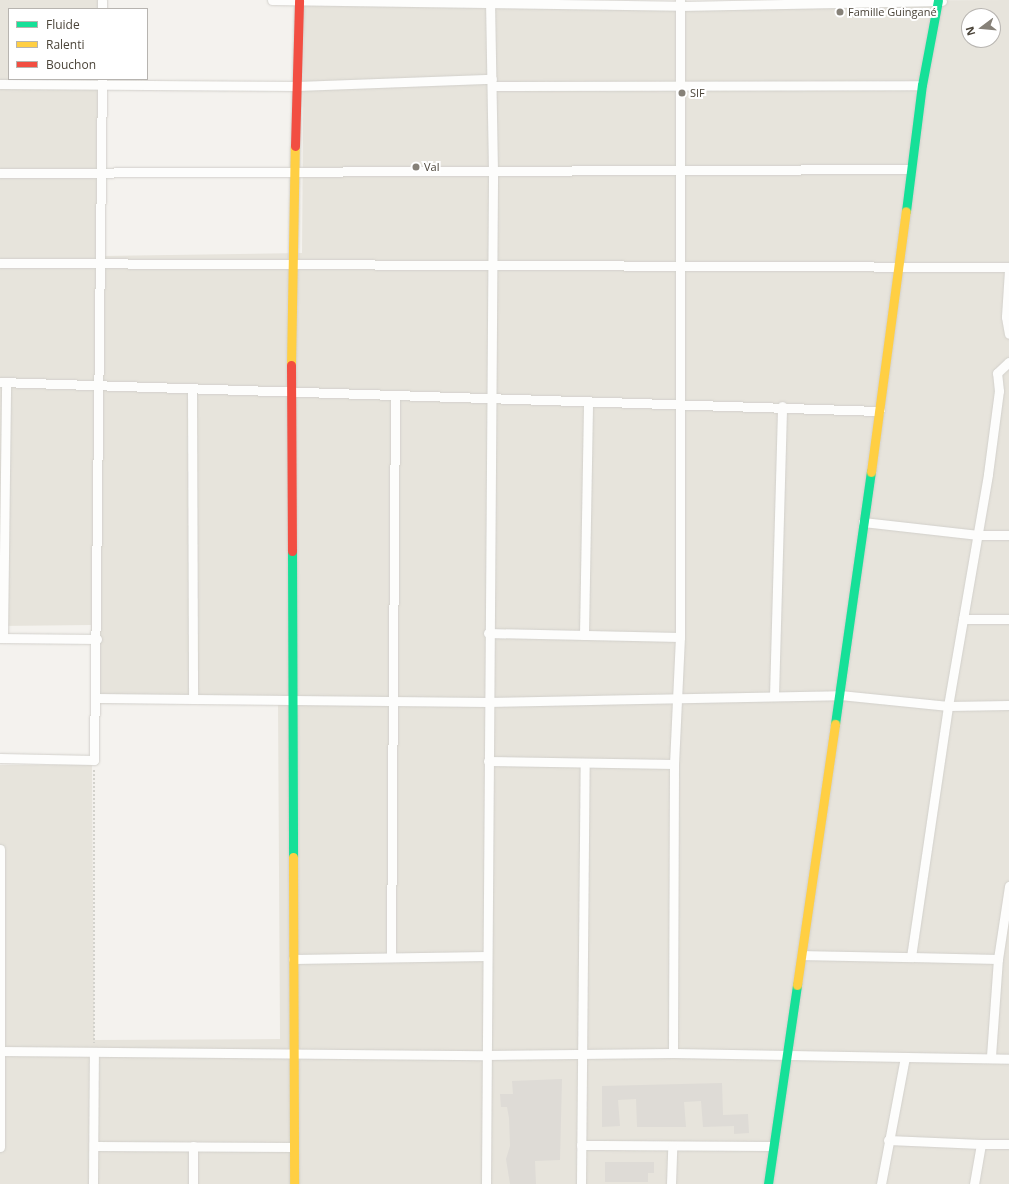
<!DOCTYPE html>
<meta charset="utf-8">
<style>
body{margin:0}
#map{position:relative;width:1009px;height:1184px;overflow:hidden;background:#f4f2ee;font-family:"Open Sans",sans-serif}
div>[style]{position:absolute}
.residential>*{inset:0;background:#e7e4dc}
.building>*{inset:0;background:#dedbd6}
.path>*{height:2px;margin-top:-1px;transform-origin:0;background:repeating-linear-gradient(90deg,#d3d2cc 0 2px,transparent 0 4px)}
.roads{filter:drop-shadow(0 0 1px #d2d0cb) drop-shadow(0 0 1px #d2d0cb)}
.street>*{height:9px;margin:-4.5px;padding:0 4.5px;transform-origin:4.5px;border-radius:4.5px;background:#fdfdfc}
.fast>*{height:9px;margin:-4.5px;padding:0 4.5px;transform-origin:4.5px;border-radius:4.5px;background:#16e098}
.slow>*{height:9px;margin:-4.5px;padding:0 4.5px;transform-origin:4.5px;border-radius:4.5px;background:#ffcf43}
.jam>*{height:9px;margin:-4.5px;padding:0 4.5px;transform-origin:4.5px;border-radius:4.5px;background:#f24e42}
.dots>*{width:11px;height:11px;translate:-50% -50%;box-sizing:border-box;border:2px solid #fff;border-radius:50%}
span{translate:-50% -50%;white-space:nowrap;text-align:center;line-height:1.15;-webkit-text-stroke:4px #fff;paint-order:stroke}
.poi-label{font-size:11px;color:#4b4439}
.left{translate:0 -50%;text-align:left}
.legend{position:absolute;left:8px;top:8px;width:140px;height:72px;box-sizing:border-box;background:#fff;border:1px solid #b7b4b0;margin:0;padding:5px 7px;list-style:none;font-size:12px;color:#4b4439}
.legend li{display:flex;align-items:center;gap:8px;height:20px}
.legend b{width:20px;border:1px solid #b7b4b0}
.north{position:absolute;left:961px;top:8px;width:40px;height:40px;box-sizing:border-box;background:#fff;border:1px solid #b7b4b0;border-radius:50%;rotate:254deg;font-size:11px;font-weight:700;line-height:16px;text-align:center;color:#4b4439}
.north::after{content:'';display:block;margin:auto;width:14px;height:18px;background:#868178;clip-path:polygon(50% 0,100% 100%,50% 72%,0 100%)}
</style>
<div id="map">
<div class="residential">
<div style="clip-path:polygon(evenodd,0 0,102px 0,102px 9px,9px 9px,9px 79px,102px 79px,102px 256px,302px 253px,304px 3px,1009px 0,1009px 1184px,0 1184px,0 765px,92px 765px,94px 1040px,280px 1039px,278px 703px,92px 704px,91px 625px,0 626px,0 0,969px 16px,993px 16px,993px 40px,969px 40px,969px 16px)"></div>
</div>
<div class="building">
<div style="clip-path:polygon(562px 1079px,560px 1160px,535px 1161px,536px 1184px,510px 1184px,506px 1159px,510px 1146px,509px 1118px,507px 1107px,501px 1107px,500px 1094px,513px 1094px,512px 1081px)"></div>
<div style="clip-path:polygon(722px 1083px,723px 1115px,748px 1114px,749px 1133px,734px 1134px,734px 1126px,703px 1127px,701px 1101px,684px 1102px,686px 1127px,637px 1127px,636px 1099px,618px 1100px,620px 1126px,602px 1127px,602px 1086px)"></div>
<div style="clip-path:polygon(605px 1162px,654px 1162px,654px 1173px,648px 1173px,648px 1182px,605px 1182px)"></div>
</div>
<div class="path">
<div style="left:94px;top:770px;width:273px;rotate:90deg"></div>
</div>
<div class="roads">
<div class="street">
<div style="left:102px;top:0;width:9px;rotate:90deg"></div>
<div style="left:272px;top:0;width:408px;rotate:0.8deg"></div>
<div style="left:680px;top:6px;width:262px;rotate:-1.1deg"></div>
<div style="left:0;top:84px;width:297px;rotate:0.4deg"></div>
<div style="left:297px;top:86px;width:195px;rotate:-2.1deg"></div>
<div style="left:492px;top:86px;width:430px;rotate:-0.1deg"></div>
<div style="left:0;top:173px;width:911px;rotate:-0.25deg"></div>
<div style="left:0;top:263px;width:1009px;rotate:0.23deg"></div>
<div style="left:1009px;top:270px;width:47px;rotate:93.7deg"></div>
<div style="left:1006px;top:317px;width:17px;rotate:80deg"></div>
<div style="left:0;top:382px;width:880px;rotate:1.89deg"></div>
<div style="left:192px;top:389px;width:310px;rotate:89.8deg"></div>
<div style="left:863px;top:522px;width:116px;rotate:6.4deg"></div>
<div style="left:978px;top:535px;width:31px"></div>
<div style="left:963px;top:619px;width:46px"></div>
<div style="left:488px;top:633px;width:192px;rotate:1.2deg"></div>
<div style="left:584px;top:635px;width:234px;rotate:-89deg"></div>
<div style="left:0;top:638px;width:97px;rotate:0.6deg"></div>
<div style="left:3px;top:638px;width:256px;rotate:-89.3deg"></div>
<div style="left:774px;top:696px;width:290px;rotate:-88.4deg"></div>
<div style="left:96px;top:698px;width:392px;rotate:0.6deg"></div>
<div style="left:488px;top:702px;width:352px;rotate:-1.1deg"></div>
<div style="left:840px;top:695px;width:109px;rotate:5.8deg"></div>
<div style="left:948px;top:706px;width:61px;rotate:-0.9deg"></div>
<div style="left:0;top:758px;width:94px;rotate:1.2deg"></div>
<div style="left:94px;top:760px;width:681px;rotate:-89.33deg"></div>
<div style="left:488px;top:761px;width:186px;rotate:0.9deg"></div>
<div style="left:0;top:849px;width:298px;rotate:90deg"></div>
<div style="left:802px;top:955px;width:109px;rotate:1.1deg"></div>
<div style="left:391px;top:957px;width:560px;rotate:-89.59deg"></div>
<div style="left:293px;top:959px;width:194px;rotate:-0.9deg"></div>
<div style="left:998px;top:959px;width:87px;rotate:-178.7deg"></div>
<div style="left:911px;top:957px;width:254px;rotate:-81.6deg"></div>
<div style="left:948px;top:706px;width:235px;rotate:-80.2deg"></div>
<div style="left:988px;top:474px;width:84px;rotate:-82.5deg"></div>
<div style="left:999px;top:391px;width:18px;rotate:-96deg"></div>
<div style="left:997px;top:373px;width:16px;rotate:-43deg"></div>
<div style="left:0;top:1051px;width:486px;rotate:0.5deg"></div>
<div style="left:486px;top:1055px;width:187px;rotate:-0.6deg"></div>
<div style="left:673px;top:1053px;width:336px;rotate:1deg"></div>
<div style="left:673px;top:1053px;width:289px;rotate:-89.8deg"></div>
<div style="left:674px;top:764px;width:127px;rotate:-87.3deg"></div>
<div style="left:680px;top:637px;width:637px;rotate:-90deg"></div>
<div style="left:991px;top:1056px;width:97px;rotate:-85.9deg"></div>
<div style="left:998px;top:959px;width:74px;rotate:-81.4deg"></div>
<div style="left:888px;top:1140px;width:93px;rotate:2.5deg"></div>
<div style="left:981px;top:1144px;width:41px;rotate:99.9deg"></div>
<div style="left:981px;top:1144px;width:28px"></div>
<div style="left:581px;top:1145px;width:191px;rotate:0.3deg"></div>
<div style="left:95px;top:1146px;width:199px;rotate:0.3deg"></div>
<div style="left:193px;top:1146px;width:38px;rotate:90deg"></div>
<div style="left:93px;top:1184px;width:130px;rotate:-89.6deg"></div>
<div style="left:486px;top:1184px;width:1012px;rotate:-89.6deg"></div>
<div style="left:493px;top:172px;width:172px;rotate:-91deg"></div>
<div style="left:581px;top:1184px;width:421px;rotate:-89.5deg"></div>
<div style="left:671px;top:1184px;width:38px;rotate:-88deg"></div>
<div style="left:881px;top:1184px;width:129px;rotate:-79.3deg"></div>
</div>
<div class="fast">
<div style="left:906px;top:211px;width:127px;rotate:-82.8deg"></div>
<div style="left:922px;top:85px;width:86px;rotate:-79.3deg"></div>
<div style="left:292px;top:551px;width:306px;rotate:89.8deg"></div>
<div style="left:835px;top:724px;width:255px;rotate:-81.9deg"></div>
<div style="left:768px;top:1184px;width:201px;rotate:-81.7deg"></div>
</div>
<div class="slow">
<div style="left:291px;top:365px;width:219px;rotate:-89deg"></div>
<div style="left:871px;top:472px;width:263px;rotate:-82.4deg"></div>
<div style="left:293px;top:857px;width:327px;rotate:89.8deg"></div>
<div style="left:797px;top:985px;width:264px;rotate:-81.7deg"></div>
</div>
<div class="jam">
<div style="left:295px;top:146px;width:146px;rotate:-88.4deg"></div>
<div style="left:291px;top:365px;width:186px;rotate:89.7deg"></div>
</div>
</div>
<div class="dots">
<div style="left:840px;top:12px;background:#868178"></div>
<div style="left:682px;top:93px;background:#868178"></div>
<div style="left:416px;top:167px;background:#868178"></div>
</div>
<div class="poi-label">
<span class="left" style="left:848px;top:12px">Famille Guingané</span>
<span class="left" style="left:690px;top:93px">SIF</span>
<span class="left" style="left:424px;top:167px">Val</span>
</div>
<ul class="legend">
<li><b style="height:5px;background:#16e098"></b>Fluide</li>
<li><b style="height:5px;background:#ffcf43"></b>Ralenti</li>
<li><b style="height:5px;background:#f24e42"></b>Bouchon</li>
</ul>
<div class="north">N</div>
</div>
